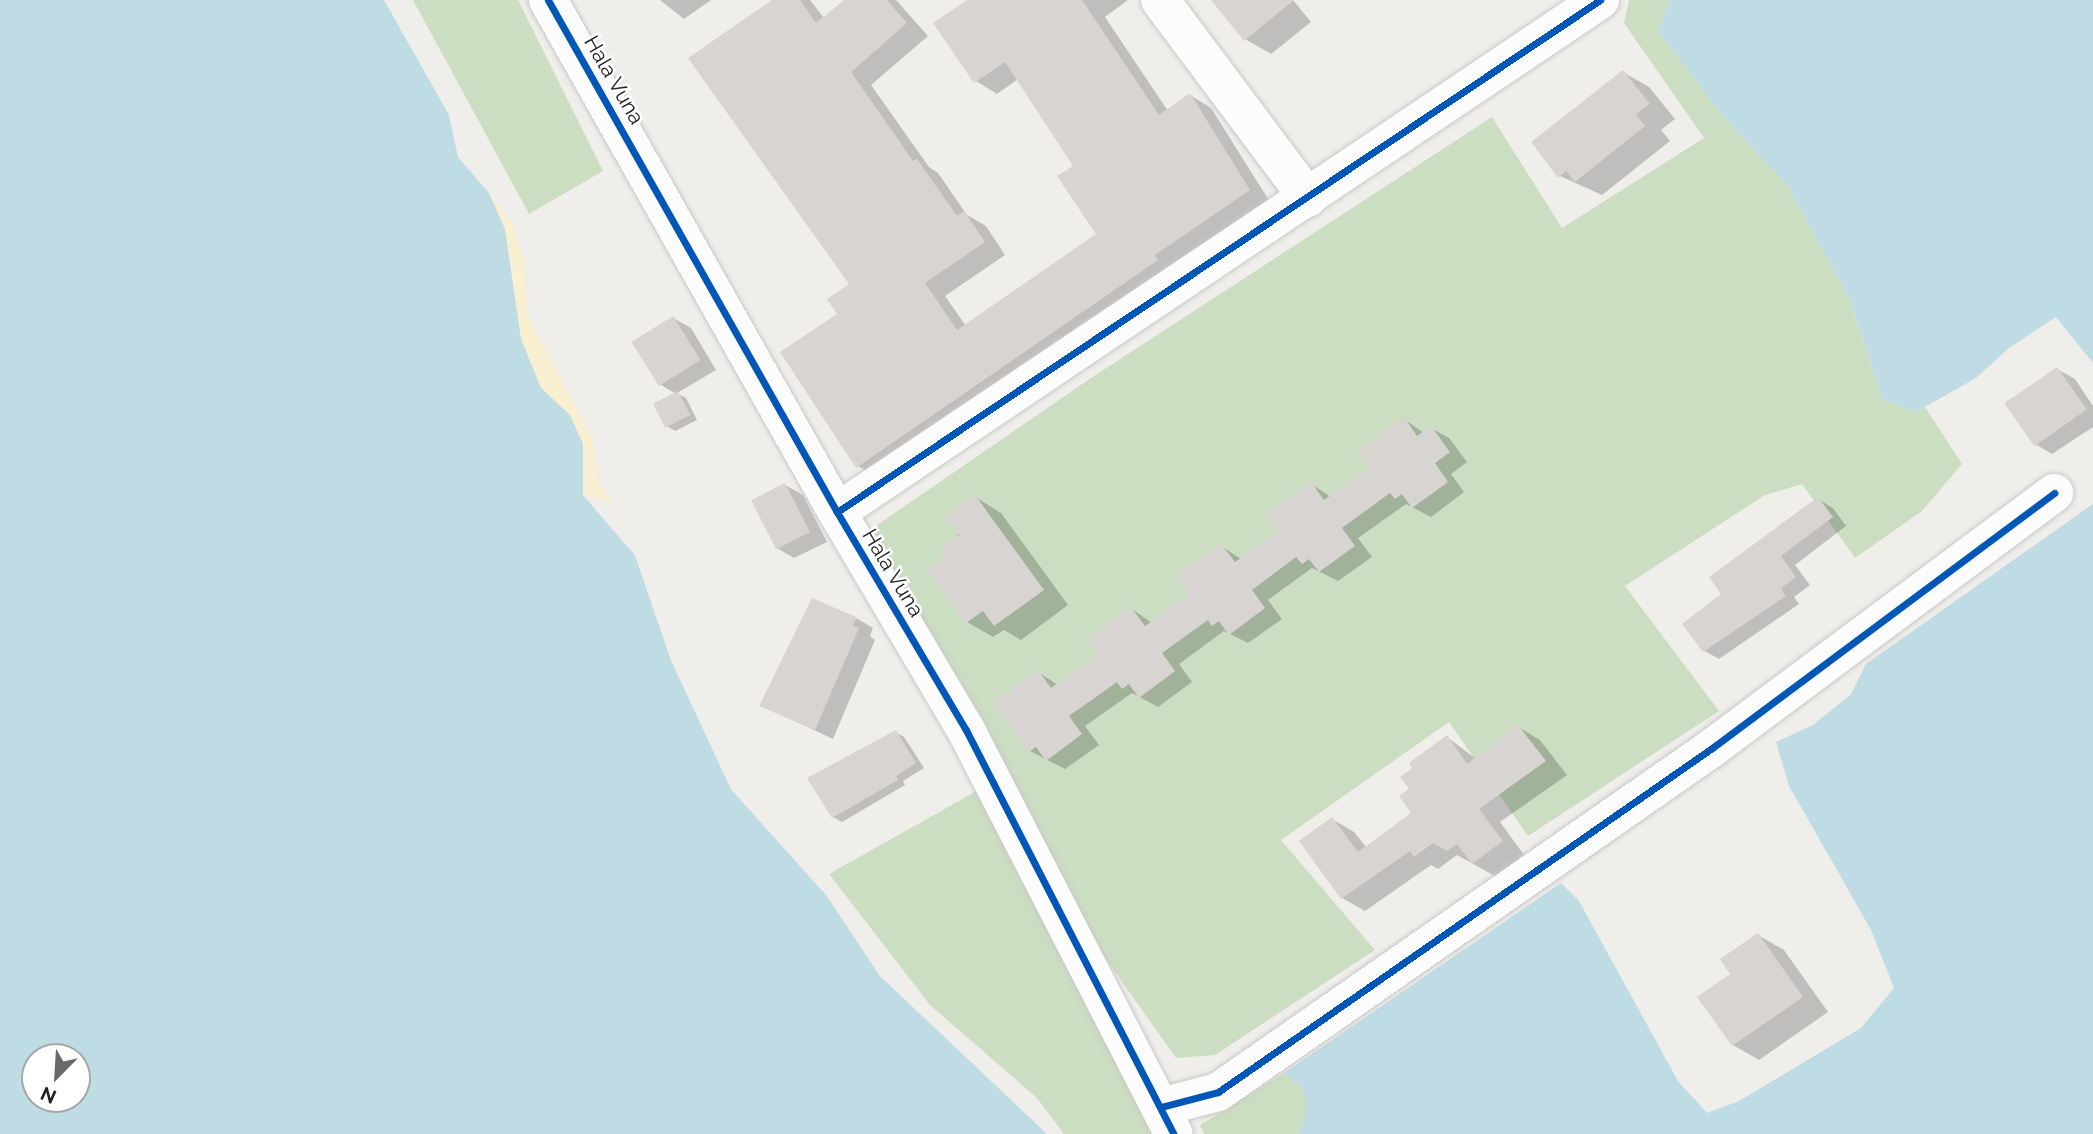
<!DOCTYPE html>
<style>
body{margin:0}
#map{position:relative;width:2093px;height:1134px;overflow:hidden;background:#f0eeeb;font-family:Raleway,sans-serif}
div>[style]{position:absolute}
.forest>*{inset:0;background:#cbdec1}
.sand>*{inset:0;background:#f8f0d0}
.water>*{inset:0;background:#bfdbe3}
.pier>*{inset:0;background:#f0eeeb}
.shadow>*{inset:0;background:#0003}
.building>*{inset:0;background:#d7d4d2;transform-origin:0 0}
.roads{filter:drop-shadow(0 0 2px #c9c8c7) drop-shadow(0 0 2px #c9c8c7)}
.street>*{height:38px;margin:-19px;padding:0 19px;transform-origin:19px;border-radius:19px;background:#fdfcfc}
.cycleway>*{height:7px;margin:-3.5px;padding:0 3.5px;transform-origin:3.5px;border-radius:3.5px;background:#0057b8}
span{translate:-50% -50%;white-space:nowrap;text-align:center;line-height:1.15;-webkit-text-stroke:5px #fff;paint-order:stroke}
.street-label{font-size:21px;color:#222}
.north{position:absolute;left:21px;top:1043px;width:70px;height:70px;box-sizing:border-box;background:#fff;border:2px solid #a7a7a7;border-radius:50%;rotate:204deg;font-size:19px;font-weight:700;line-height:28px;text-align:center;color:#222}
.north::after{content:'';display:block;margin:auto;width:24px;height:32px;background:#6a6968;clip-path:polygon(50% 0,100% 100%,50% 72%,0 100%)}
</style>
<div id="map">
<div class="forest">
<div style="clip-path:polygon(413px 0,518px 0,603px 171px,529px 214px)"></div>
<div style="clip-path:polygon(1629px 0,1669px 0,1658px 31px,1720px 113px,1787px 185px,1850px 299px,1882px 399px,1916px 412px,1925px 407px,1962px 464px,1922px 511px,1855px 558px,1802px 484px,1765px 495px,1625px 586px,1719px 711px,1528px 836px,1449px 722px,1281px 840px,1375px 950px,1215px 1055px,1176px 1058px,1103px 955px,864px 534px,1091px 378px,1492px 117px,1562px 228px,1704px 138px,1624px 23px)"></div>
<div style="clip-path:polygon(982px 788px,1153px 1134px,1064px 1134px,1037px 1098px,930px 1005px,829px 874px)"></div>
<div style="clip-path:polygon(1284px 1073px,1303px 1089px,1308px 1110px,1298px 1134px,1204px 1134px,1200px 1125px)"></div>
</div>
<div class="sand">
<div style="clip-path:polygon(489px 193px,512px 222px,525px 265px,528px 316px,592px 438px,599px 483px,612px 502px,583px 495px,570px 415px,541px 388px,521px 339px,505px 229px)"></div>
</div>
<div class="water">
<div style="clip-path:polygon(evenodd,0 0,384px 0,449px 115px,458px 157px,489px 193px,505px 229px,521px 339px,541px 388px,570px 415px,583px 444px,583px 495px,635px 555px,671px 660px,731px 789px,827px 896px,880px 976px,1047px 1134px,0 1134px,0 0,35px 1057px,77px 1057px,77px 1099px,35px 1099px,35px 1057px)"></div>
<div style="clip-path:polygon(1669px 0,2093px 0,2093px 363px,2056px 317px,2009px 348px,1976px 378px,1916px 412px,1882px 399px,1850px 299px,1787px 185px,1720px 113px,1658px 31px)"></div>
<div style="clip-path:polygon(2093px 504px,2093px 1134px,1298px 1134px,1307px 1110px,1303px 1089px,1284px 1073px,1561px 883px,1579px 901px,1678px 1081px,1707px 1113px,1739px 1101px,1861px 1028px,1894px 988px,1871px 930px,1789px 786px,1776px 742px,1813px 725px,1851px 694px,1866px 664px)"></div>
</div>
<div class="pier">
<div style="clip-path:polygon(583px 495px,638px 553px,659px 603px,675px 659px,734px 787px,830px 894px,882px 974px,1051px 1134px,880px 976px,827px 896px,731px 789px,671px 660px,635px 555px)"></div>
</div>
<div class="shadow">
<div style="clip-path:polygon(660px 0,711px 0,684px 19px)"></div>
<div style="clip-path:polygon(775px 0,810px 0,824px 18px,846px 0,896px 0,928px 36px,871px 85px,929px 167px,938px 173px,967px 215px,986px 226px,1005px 255px,945px 296px,966px 326px,1099px 234px,1075px 166px,1018px 79px,997px 94px,976px 81px,970px 0,1128px 0,1105px 17px,1168px 111px,1190px 95px,1211px 108px,1270px 202px,879px 478px,858px 466px,840px 314px,851px 284px)"></div>
<div style="clip-path:polygon(1213px 0,1293px 0,1311px 22px,1271px 54px,1245px 39px)"></div>
<div style="clip-path:polygon(1623px 72px,1649px 87px,1675px 119px,1661px 130px,1670px 141px,1602px 195px,1560px 176px)"></div>
<div style="clip-path:polygon(673px 318px,691px 328px,716px 370px,677px 393px,686px 398px,697px 420px,675px 431px,667px 426px,676px 394px,658px 383px)"></div>
<div style="clip-path:polygon(2057px 369px,2075px 379px,2093px 406px,2093px 427px,2052px 454px,2035px 444px,2006px 402px)"></div>
<div style="clip-path:polygon(1404px 419px,1424px 433px,1431px 428px,1449px 438px,1467px 462px,1451px 474px,1464px 492px,1431px 517px,1406px 504px,1358px 538px,1372px 557px,1338px 581px,1312px 568px,1268px 600px,1282px 619px,1248px 643px,1224px 631px,1179px 664px,1192px 682px,1158px 707px,1132px 693px,1085px 726px,1099px 745px,1065px 769px,1030px 751px,1038px 672px,1058px 685px,1099px 655px,1132px 609px,1152px 623px,1191px 594px,1221px 546px,1241px 559px,1280px 531px,1311px 484px,1331px 497px,1373px 467px)"></div>
<div style="clip-path:polygon(785px 485px,803px 495px,827px 542px,794px 558px,777px 548px)"></div>
<div style="clip-path:polygon(975px 497px,1001px 513px,1068px 605px,1021px 640px,1004px 630px,993px 637px,967px 622px,948px 556px)"></div>
<div style="clip-path:polygon(1818px 499px,1833px 508px,1846px 526px,1795px 565px,1810px 585px,1794px 597px,1799px 604px,1719px 659px,1705px 651px,1684px 624px,1724px 594px)"></div>
<div style="clip-path:polygon(856px 618px,873px 628px,870px 636px,875px 640px,833px 739px,761px 705px)"></div>
<div style="clip-path:polygon(1518px 727px,1540px 740px,1567px 775px,1500px 822px,1524px 855px,1495px 876px,1457px 855px,1438px 869px,1431px 865px,1365px 911px,1342px 898px,1332px 819px,1354px 832px,1367px 848px,1414px 814px,1411px 789px,1447px 737px,1476px 759px)"></div>
<div style="clip-path:polygon(896px 732px,904px 737px,924px 768px,903px 781px,905px 785px,842px 822px,833px 817px)"></div>
<div style="clip-path:polygon(1758px 935px,1784px 950px,1828px 1012px,1759px 1060px,1733px 1045px,1733px 974px)"></div>
</div>
<div class="building">
<div style="clip-path:polygon(772px 0,800px 0,816px 23px,844px 0,887px 0,907px 23px,851px 72px,913px 161px,917px 159px,957px 216px,964px 211px,985px 242px,925px 283px,957px 330px,1096px 234px,1057px 176px,1073px 166px,1005px 62px,974px 83px,933px 23px,967px 0,1082px 0,1159px 115px,1190px 93px,1250px 190px,1155px 255px,1158px 260px,856px 468px,780px 352px,837px 314px,827px 299px,849px 284px,688px 58px)"></div>
<div style="clip-path:polygon(1211px 0,1294px 0,1244px 41px)"></div>
<div style="clip-path:polygon(1623px 70px,1650px 104px,1636px 114px,1645px 126px,1575px 182px,1566px 171px,1558px 178px,1531px 142px)"></div>
<div style="left:673px;top:316px;width:52px;height:49px;rotate:58deg"></div>
<div style="left:2057px;top:367px;width:52px;height:64px;rotate:55deg"></div>
<div style="left:678px;top:391px;width:27px;height:28px;rotate:63deg"></div>
<div style="clip-path:polygon(1404px 417px,1417px 436px,1431px 426px,1450px 452px,1435px 463px,1448px 482px,1412px 508px,1402px 494px,1395px 499px,1390px 493px,1342px 528px,1355px 546px,1319px 572px,1309px 559px,1302px 564px,1296px 557px,1252px 590px,1265px 608px,1229px 635px,1219px 621px,1212px 626px,1208px 620px,1162px 653px,1175px 671px,1139px 698px,1129px 684px,1122px 689px,1117px 682px,1069px 716px,1082px 734px,1046px 761px,1036px 747px,1029px 752px,993px 703px,1038px 670px,1051px 688px,1097px 655px,1086px 640px,1131px 607px,1145px 626px,1189px 594px,1176px 576px,1221px 544px,1235px 562px,1278px 531px,1265px 515px,1311px 482px,1324px 500px,1370px 467px,1359px 450px)"></div>
<div style="left:785px;top:483px;width:55px;height:38px;rotate:63deg"></div>
<div style="clip-path:polygon(975px 495px,1044px 590px,994px 626px,983px 611px,966px 623px,926px 569px,946px 555px,941px 548px,959px 535px,945px 517px)"></div>
<div style="clip-path:polygon(1818px 497px,1833px 517px,1781px 556px,1796px 577px,1781px 588px,1786px 596px,1703px 652px,1682px 624px,1721px 594px,1709px 577px)"></div>
<div style="clip-path:polygon(812px 598px,856px 617px,853px 626px,859px 628px,815px 730px,759px 706px)"></div>
<div style="clip-path:polygon(1518px 725px,1546px 761px,1479px 809px,1503px 841px,1472px 864px,1457px 844px,1447px 851px,1433px 843px,1414px 857px,1410px 851px,1341px 899px,1299px 841px,1332px 817px,1358px 852px,1411px 813px,1399px 796px,1409px 789px,1400px 777px,1412px 768px,1409px 763px,1447px 735px,1467px 764px)"></div>
<div style="clip-path:polygon(896px 730px,916px 763px,896px 776px,898px 780px,832px 818px,807px 778px)"></div>
<div style="clip-path:polygon(1758px 933px,1803px 997px,1732px 1046px,1697px 997px,1730px 974px,1720px 959px)"></div>
</div>
<div class="roads">
<div class="street">
<div style="left:548px;top:0;width:588px;rotate:60.56deg"></div>
<div style="left:837px;top:512px;width:253px;rotate:59.4deg"></div>
<div style="left:966px;top:730px;width:454px;rotate:62.8deg"></div>
<div style="left:1160px;top:0;width:247px;rotate:53.2deg"></div>
<div style="left:837px;top:512px;width:919px;rotate:-33.86deg"></div>
<div style="left:1161px;top:1107px;width:59px;rotate:-14.7deg"></div>
<div style="left:1218px;top:1092px;width:602px;rotate:-34.85deg"></div>
<div style="left:1712px;top:748px;width:427px;rotate:-36.7deg"></div>
</div>
</div>
<div class="cycleway">
<div style="left:548px;top:0;width:588px;rotate:60.56deg"></div>
<div style="left:837px;top:512px;width:253px;rotate:59.4deg"></div>
<div style="left:966px;top:730px;width:454px;rotate:62.8deg"></div>
<div style="left:837px;top:512px;width:919px;rotate:-33.86deg"></div>
<div style="left:1161px;top:1107px;width:59px;rotate:-14.7deg"></div>
<div style="left:1218px;top:1092px;width:602px;rotate:-34.85deg"></div>
<div style="left:1712px;top:748px;width:427px;rotate:-36.7deg"></div>
</div>
<div class="street-label">
<span style="left:614px;top:80px;rotate:60deg">Hala Vuna</span>
<span style="left:893px;top:573px;rotate:59deg">Hala Vuna</span>
</div>
<div class="north">N</div>
</div>
